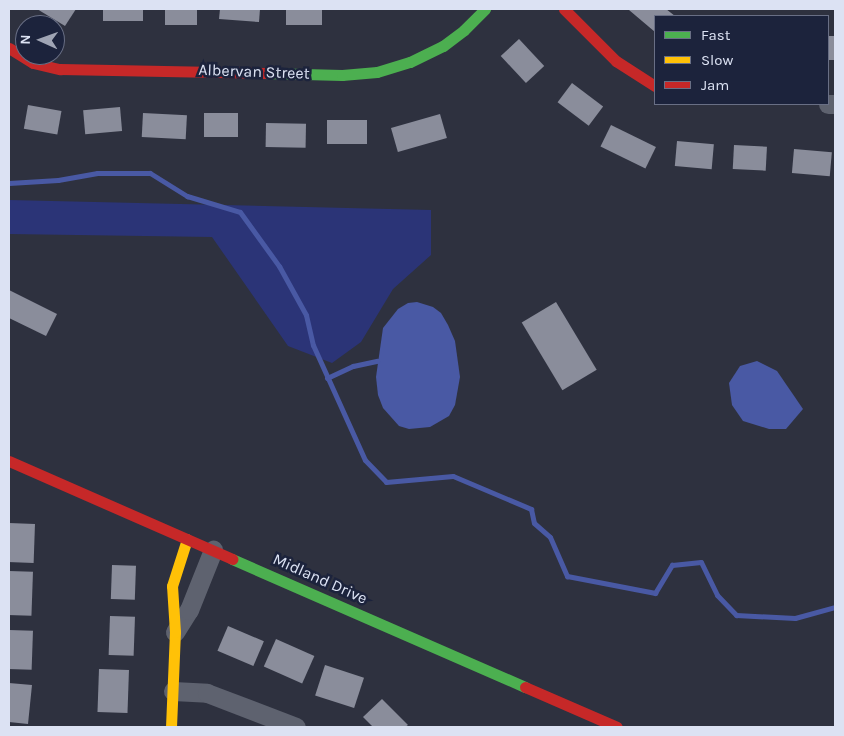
<!DOCTYPE html>
<style>
body{margin:0}
#map{position:relative;width:844px;height:736px;overflow:hidden;background:#2e313f;font-family:Karla,sans-serif}
div>[style]{position:absolute}
.green>*{inset:0;background:#2b3477}
.water>*{inset:0;background:#4959a4}
.stream>*{height:5px;margin:-2.5px;padding:0 2.5px;transform-origin:2.5px;border-radius:2.5px;background:#4959a4}
.building>*{inset:0;background:#8a8d9b;transform-origin:0 0}
.street>*{height:19px;margin:-9.5px;padding:0 9.5px;transform-origin:9.5px;border-radius:9.5px;background:#5e626f}
.fast>*{height:11px;margin:-5.5px;padding:0 5.5px;transform-origin:5.5px;border-radius:5.5px;background:#4caf50}
.slow>*{height:11px;margin:-5.5px;padding:0 5.5px;transform-origin:5.5px;border-radius:5.5px;background:#ffc107}
.jam>*{height:11px;margin:-5.5px;padding:0 5.5px;transform-origin:5.5px;border-radius:5.5px;background:#c62828}
span{translate:-50% -50%;white-space:nowrap;text-align:center;line-height:1.15;-webkit-text-stroke:5px #1c233c;paint-order:stroke}
.street-label{font-size:16px;color:#dce2f3}
.frame{position:absolute;inset:0;border:10px solid #dce2f3;pointer-events:none}
.legend{position:absolute;left:654px;top:15px;width:175px;height:90px;box-sizing:border-box;background:#1c233c;border:1px solid #696f85;margin:0;padding:6px 9px;list-style:none;font-size:15px;color:#dce2f3}
.legend li{display:flex;align-items:center;gap:10px;height:25px}
.legend b{width:25px;border:1px solid #696f85}
.north{position:absolute;left:15px;top:15px;width:50px;height:50px;box-sizing:border-box;background:#1c233c;border:1px solid #696f85;border-radius:50%;rotate:272deg;font-size:14px;font-weight:700;line-height:20px;text-align:center;color:#dce2f3}
.north::after{content:'';display:block;margin:auto;width:18px;height:22px;background:#9fa4b4;clip-path:polygon(50% 0,100% 100%,50% 72%,0 100%)}
</style>
<div id="map">
<div class="green">
<div style="clip-path:polygon(9px 200px,431px 210px,431px 255px,393px 289px,361px 342px,332px 363px,288px 346px,212px 237px,9px 234px)"></div>
</div>
<div class="water">
<div style="clip-path:polygon(417px 302px,433px 307px,441px 313px,448px 325px,455px 341px,460px 377px,455px 405px,449px 416px,430px 427px,409px 429px,399px 426px,383px 408px,378px 395px,376px 377px,383px 328px,398px 309px,408px 303px)"></div>
<div style="clip-path:polygon(757px 361px,777px 371px,803px 409px,786px 429px,769px 429px,743px 421px,732px 405px,729px 383px,740px 366px)"></div>
</div>
<div class="stream">
<div style="left:9px;top:183px;width:49px;rotate:-3.5deg"></div>
<div style="left:58px;top:180px;width:40px;rotate:-10deg"></div>
<div style="left:97px;top:173px;width:53px"></div>
<div style="left:150px;top:173px;width:44px;rotate:31.9deg"></div>
<div style="left:187px;top:196px;width:55px;rotate:16.8deg"></div>
<div style="left:240px;top:212px;width:67px;rotate:54.2deg"></div>
<div style="left:279px;top:266px;width:56px;rotate:61.1deg"></div>
<div style="left:306px;top:315px;width:31px;rotate:77deg"></div>
<div style="left:313px;top:345px;width:126px;rotate:65.7deg"></div>
<div style="left:365px;top:460px;width:30px;rotate:46deg"></div>
<div style="left:386px;top:482px;width:67px;rotate:-5.1deg"></div>
<div style="left:453px;top:476px;width:85px;rotate:22.9deg"></div>
<div style="left:531px;top:509px;width:14px;rotate:78deg"></div>
<div style="left:534px;top:523px;width:21px;rotate:41deg"></div>
<div style="left:550px;top:537px;width:43px;rotate:66.4deg"></div>
<div style="left:567px;top:576px;width:90px;rotate:10.9deg"></div>
<div style="left:655px;top:593px;width:33px;rotate:-59deg"></div>
<div style="left:672px;top:565px;width:29px;rotate:-6deg"></div>
<div style="left:701px;top:562px;width:37px;rotate:64deg"></div>
<div style="left:717px;top:595px;width:28px;rotate:46deg"></div>
<div style="left:736px;top:615px;width:59px;rotate:2.9deg"></div>
<div style="left:795px;top:618px;width:41px;rotate:-15.4deg"></div>
<div style="left:327px;top:378px;width:29px;rotate:-25deg"></div>
<div style="left:353px;top:366px;width:25px;rotate:-12deg"></div>
</div>
<div class="building">
<div style="clip-path:polygon(37px 9px,76px 9px,65px 26px)"></div>
<div style="left:103px;top:9px;width:40px;height:12px"></div>
<div style="left:165px;top:9px;width:32px;height:16px"></div>
<div style="clip-path:polygon(220px 9px,260px 9px,259px 22px,219px 19px)"></div>
<div style="left:286px;top:9px;width:36px;height:16px"></div>
<div style="clip-path:polygon(631px 9px,666px 9px,675px 16px,655px 16px,655px 32px,629px 10px)"></div>
<div style="left:828px;top:36px;width:7px;height:24px"></div>
<div style="left:519px;top:39px;width:37px;height:25px;rotate:47deg"></div>
<div style="left:572px;top:83px;width:39px;height:24px;rotate:37deg"></div>
<div style="left:28px;top:105px;width:34px;height:24px;rotate:10deg"></div>
<div style="left:120px;top:107px;width:24px;height:37px;rotate:85deg"></div>
<div style="left:143px;top:113px;width:44px;height:24px;rotate:3deg"></div>
<div style="left:204px;top:113px;width:34px;height:24px"></div>
<div style="left:440px;top:114px;width:25px;height:51px;rotate:74deg"></div>
<div style="left:327px;top:120px;width:40px;height:24px"></div>
<div style="left:266px;top:123px;width:40px;height:24px;rotate:1deg"></div>
<div style="left:611px;top:125px;width:50px;height:24px;rotate:26deg"></div>
<div style="left:677px;top:141px;width:37px;height:25px;rotate:5deg"></div>
<div style="left:734px;top:145px;width:33px;height:24px;rotate:3deg"></div>
<div style="left:794px;top:149px;width:38px;height:24px;rotate:5deg"></div>
<div style="clip-path:polygon(9px 290px,57px 314px,46px 336px,9px 318px)"></div>
<div style="left:556px;top:302px;width:79px;height:40px;rotate:59deg"></div>
<div style="left:9px;top:523px;width:26px;height:39px;rotate:2deg"></div>
<div style="left:112px;top:565px;width:24px;height:34px;rotate:2deg"></div>
<div style="left:9px;top:571px;width:24px;height:44px;rotate:2deg"></div>
<div style="left:110px;top:616px;width:25px;height:39px;rotate:2deg"></div>
<div style="left:228px;top:626px;width:39px;height:27px;rotate:23deg"></div>
<div style="left:9px;top:630px;width:24px;height:39px;rotate:2deg"></div>
<div style="left:276px;top:639px;width:42px;height:30px;rotate:24deg"></div>
<div style="left:325px;top:665px;width:41px;height:32px;rotate:18deg"></div>
<div style="left:99px;top:669px;width:30px;height:43px;rotate:2deg"></div>
<div style="clip-path:polygon(9px 683px,32px 685px,28px 724px,9px 722px)"></div>
<div style="clip-path:polygon(382px 699px,408px 725px,405px 727px,373px 727px,363px 717px)"></div>
</div>
<div class="street">
<div style="left:828px;top:104px;width:7px"></div>
<div style="left:175px;top:632px;width:26px;rotate:-58deg"></div>
<div style="left:189px;top:610px;width:65px;rotate:-68.2deg"></div>
<div style="left:173px;top:691px;width:34px;rotate:3deg"></div>
<div style="left:207px;top:693px;width:95px;rotate:20.9deg"></div>
</div>
<div class="fast">
<div style="left:265px;top:73px;width:77px;rotate:1.5deg"></div>
<div style="left:342px;top:75px;width:35px;rotate:-5deg"></div>
<div style="left:377px;top:72px;width:34px;rotate:-17deg"></div>
<div style="left:410px;top:62px;width:37px;rotate:-26deg"></div>
<div style="left:443px;top:46px;width:26px;rotate:-37deg"></div>
<div style="left:464px;top:30px;width:30px;rotate:-45deg"></div>
<div style="left:232px;top:559px;width:320px;rotate:23.6deg"></div>
</div>
<div class="slow">
<div style="left:171px;top:727px;width:95px;rotate:-87.6deg"></div>
<div style="left:175px;top:632px;width:46px;rotate:-93.7deg"></div>
<div style="left:172px;top:586px;width:49px;rotate:-72.3deg"></div>
</div>
<div class="jam">
<div style="left:564px;top:9px;width:74px;rotate:45deg"></div>
<div style="left:616px;top:61px;width:46px;rotate:32.7deg"></div>
<div style="left:9px;top:48px;width:28px;rotate:32deg"></div>
<div style="left:33px;top:63px;width:28px;rotate:13deg"></div>
<div style="left:60px;top:69px;width:205px;rotate:1.1deg"></div>
<div style="left:9px;top:461px;width:244px;rotate:23.7deg"></div>
<div style="left:525px;top:687px;width:100px;rotate:23.5deg"></div>
</div>
<div class="street-label">
<span style="left:254px;top:72px;rotate:2deg">Albervan Street</span>
<span style="left:320px;top:579px;rotate:24deg">Midland Drive</span>
</div>
<div class="frame"></div>
<ul class="legend">
<li><b style="height:6px;background:#4caf50"></b>Fast</li>
<li><b style="height:6px;background:#ffc107"></b>Slow</li>
<li><b style="height:6px;background:#c62828"></b>Jam</li>
</ul>
<div class="north">N</div>
</div>
